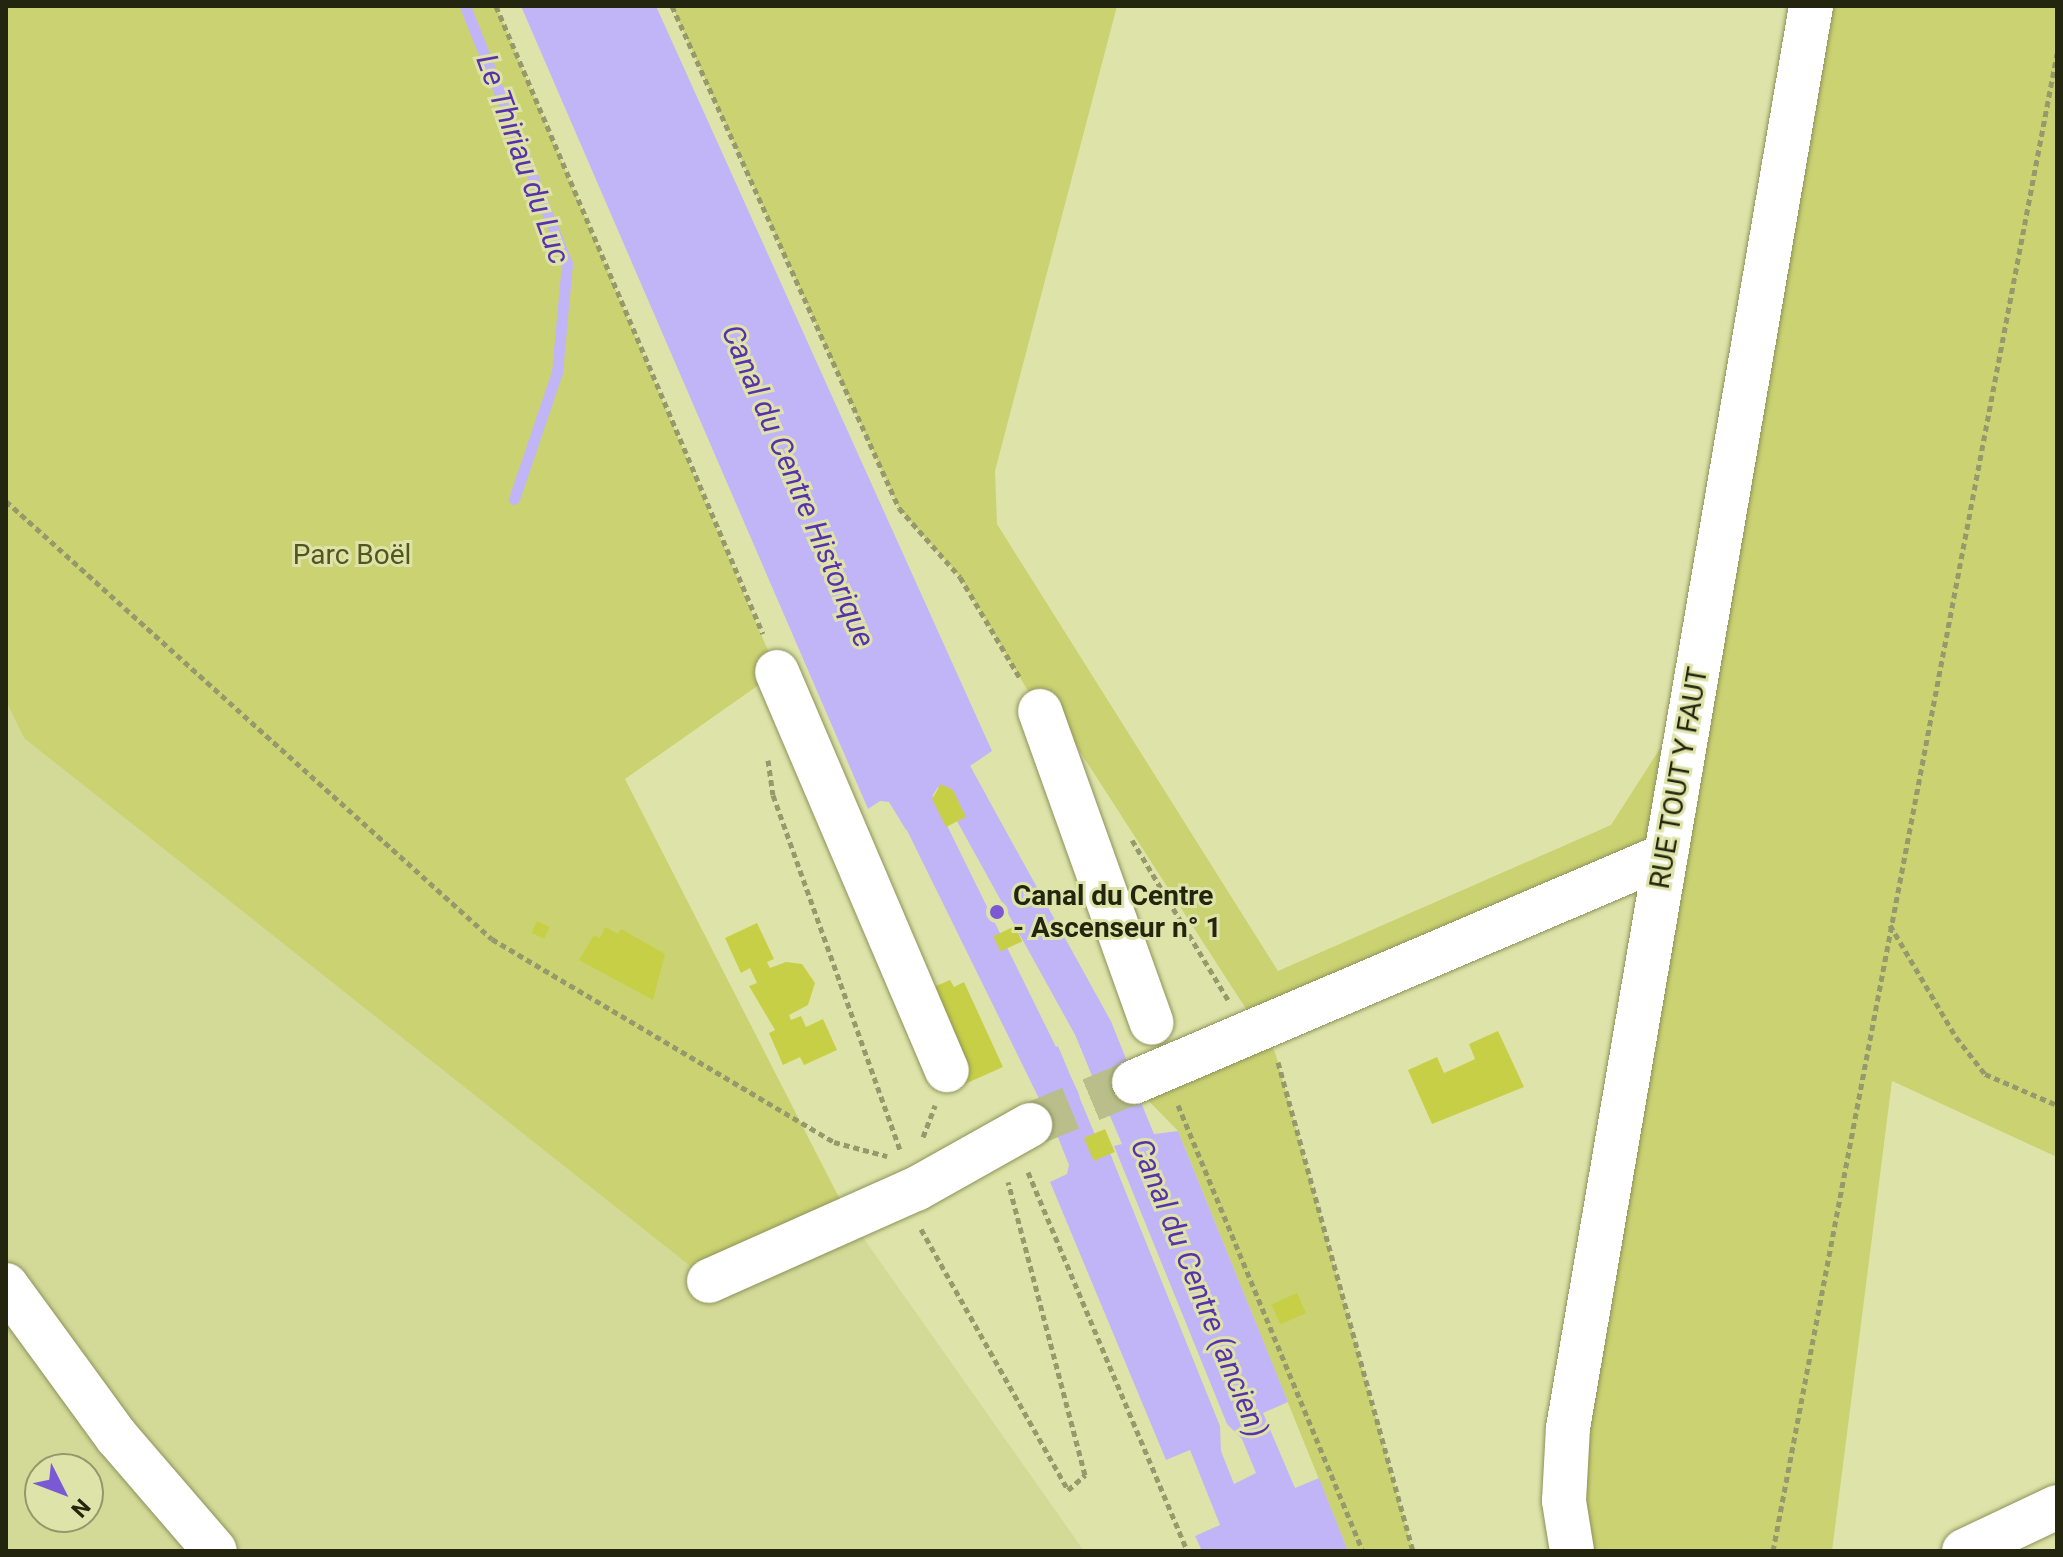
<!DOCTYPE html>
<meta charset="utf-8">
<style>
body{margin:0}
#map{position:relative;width:2063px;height:1557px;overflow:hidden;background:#dee4a9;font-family:Roboto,sans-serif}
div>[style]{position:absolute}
.built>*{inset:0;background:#d3d997}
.green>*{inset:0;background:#cbd272}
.water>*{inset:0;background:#c1b5f7}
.pier>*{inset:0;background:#dee4a9}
.stream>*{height:11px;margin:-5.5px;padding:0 5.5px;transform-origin:5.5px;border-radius:5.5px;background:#c1b5f7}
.canal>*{height:38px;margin:-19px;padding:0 19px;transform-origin:19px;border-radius:19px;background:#c1b5f7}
.building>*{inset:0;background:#c7cf47;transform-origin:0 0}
.minor-tunnel>*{height:44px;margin-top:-22px;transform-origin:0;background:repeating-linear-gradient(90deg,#b9be8a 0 44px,transparent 0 66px)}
.path>*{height:5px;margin-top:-2.5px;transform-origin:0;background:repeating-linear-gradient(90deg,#95996c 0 6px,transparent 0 10px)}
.roads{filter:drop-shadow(0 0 2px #8d925a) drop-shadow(0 0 2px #8d925a)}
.minor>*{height:44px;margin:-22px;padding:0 22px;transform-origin:22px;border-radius:22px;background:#fff}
.dots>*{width:22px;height:22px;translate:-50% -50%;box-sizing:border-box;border:4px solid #dee4a9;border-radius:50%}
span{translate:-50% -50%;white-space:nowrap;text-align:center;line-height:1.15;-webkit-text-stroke:6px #dee4a9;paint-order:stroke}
.park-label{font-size:28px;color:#535621}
.street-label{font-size:28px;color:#24250e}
.poi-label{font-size:28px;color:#24250e;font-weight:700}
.left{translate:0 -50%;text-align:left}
.water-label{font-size:30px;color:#5a31ad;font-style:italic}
.frame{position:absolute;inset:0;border:8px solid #24250e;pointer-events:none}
.north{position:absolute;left:24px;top:1453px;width:80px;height:80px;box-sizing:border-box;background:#dee4a9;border:2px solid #94986b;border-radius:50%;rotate:132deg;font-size:22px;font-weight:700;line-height:32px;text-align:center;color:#24250e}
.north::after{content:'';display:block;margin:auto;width:28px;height:36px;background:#7b59d3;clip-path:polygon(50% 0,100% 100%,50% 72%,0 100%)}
</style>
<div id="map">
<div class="built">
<div style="clip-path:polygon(evenodd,6px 701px,24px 738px,850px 1219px,1084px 1551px,6px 1551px,6px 701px,40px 1469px,88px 1469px,88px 1517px,40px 1517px,40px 1469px)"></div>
</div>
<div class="green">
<div style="clip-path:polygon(6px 6px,496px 6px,777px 672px,625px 779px,850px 1219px,708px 1280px,24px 738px,6px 701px)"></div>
<div style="clip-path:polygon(672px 6px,1117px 6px,995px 471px,997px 524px,1278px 971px,1611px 825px,1693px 697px,1811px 6px,2057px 6px,2057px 1157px,1892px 1081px,1832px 1551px,1572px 1551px,1666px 857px,1260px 1030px,1275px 1052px,1413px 1551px,1348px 1551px,1178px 1131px,1141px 1093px,1259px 1029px,1077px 747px,1040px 711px,960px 577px,899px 508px)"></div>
</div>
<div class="water">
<div style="clip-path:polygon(521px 6px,656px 6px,992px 751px,970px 766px,986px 795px,962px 806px,953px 788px,940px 784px,931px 798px,939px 815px,906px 830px,889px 802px,880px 801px,868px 809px)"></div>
<div style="clip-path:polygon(1108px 1022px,1154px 1134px,1178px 1131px,1288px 1402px,1263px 1413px,1295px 1488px,1319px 1478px,1348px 1551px,1202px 1551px,1195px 1536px,1220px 1525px,1190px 1450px,1166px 1460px,1050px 1182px,1067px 1174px,1069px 1165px,1027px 1060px,1058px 1046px,1101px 1149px,1122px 1144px,1076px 1037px)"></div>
</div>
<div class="pier">
<div style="clip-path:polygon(1114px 1146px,1227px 1424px,1242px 1439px,1256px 1473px,1234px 1484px,1221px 1451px,1220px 1426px,1108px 1148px)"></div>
</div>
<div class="stream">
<div style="left:465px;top:6px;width:277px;rotate:68.4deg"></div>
<div style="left:567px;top:263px;width:109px;rotate:95.2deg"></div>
<div style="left:557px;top:372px;width:134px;rotate:108.7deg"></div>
</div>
<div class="canal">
<div style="left:945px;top:760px;width:308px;rotate:61.1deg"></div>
<div style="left:1094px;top:1030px;width:51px;rotate:68deg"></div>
<div style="left:901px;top:775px;width:362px;rotate:63.8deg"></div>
</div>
<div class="building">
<div style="clip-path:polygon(941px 784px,953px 790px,966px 817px,946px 827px,932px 799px)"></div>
<div style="left:537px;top:921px;width:14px;height:13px;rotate:25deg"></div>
<div style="clip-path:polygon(757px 923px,774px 959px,767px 962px,770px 968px,786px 962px,802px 964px,815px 983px,808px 1005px,789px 1015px,791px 1020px,801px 1016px,806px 1027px,823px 1019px,837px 1050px,804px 1065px,800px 1057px,783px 1065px,769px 1033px,775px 1030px,749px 986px,757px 983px,750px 968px,741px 973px,725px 938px)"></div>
<div style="left:1015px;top:926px;width:17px;height:24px;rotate:65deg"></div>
<div style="clip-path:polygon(605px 927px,618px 934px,621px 929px,665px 954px,653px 1000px,579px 960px,594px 935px,600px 938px)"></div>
<div style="clip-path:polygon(950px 980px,954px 987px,964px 982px,1003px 1067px,958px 1087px,929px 989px)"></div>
<div style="clip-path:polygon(1498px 1031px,1524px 1087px,1432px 1124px,1408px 1070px,1437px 1057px,1444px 1073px,1460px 1066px,1475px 1059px,1469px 1044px)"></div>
<div style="left:1105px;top:1129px;width:25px;height:23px;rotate:67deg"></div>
<div style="left:1297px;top:1293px;width:22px;height:28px;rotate:66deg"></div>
</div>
<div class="minor-tunnel">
<div style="left:1030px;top:1125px;width:113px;rotate:-22.5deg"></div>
</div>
<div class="path">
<div style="left:496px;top:6px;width:682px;rotate:66.97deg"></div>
<div style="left:672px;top:6px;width:551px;rotate:65.67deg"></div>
<div style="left:899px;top:508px;width:92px;rotate:48.5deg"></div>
<div style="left:960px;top:577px;width:117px;rotate:59.3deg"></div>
<div style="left:6px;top:501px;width:654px;rotate:42.03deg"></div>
<div style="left:492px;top:939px;width:398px;rotate:30.7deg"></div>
<div style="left:834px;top:1142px;width:55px;rotate:14.8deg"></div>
<div style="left:768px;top:760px;width:35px;rotate:82deg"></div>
<div style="left:773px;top:795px;width:379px;rotate:70.3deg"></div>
<div style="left:1132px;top:840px;width:187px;rotate:59deg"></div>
<div style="left:1890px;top:925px;width:130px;rotate:59.5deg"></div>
<div style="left:1956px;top:1037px;width:47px;rotate:51.9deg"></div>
<div style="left:1985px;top:1074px;width:78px;rotate:23.3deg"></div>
<div style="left:1278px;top:1062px;width:507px;rotate:74.57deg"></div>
<div style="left:1178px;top:1105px;width:483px;rotate:67.5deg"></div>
<div style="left:923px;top:1137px;width:34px;rotate:-69deg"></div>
<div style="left:1028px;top:1172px;width:411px;rotate:67.2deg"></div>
<div style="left:921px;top:1229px;width:300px;rotate:60.6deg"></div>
<div style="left:1068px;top:1490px;width:23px;rotate:-41deg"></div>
<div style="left:1085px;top:1475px;width:303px;rotate:-104.7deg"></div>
<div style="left:1773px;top:1551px;width:1524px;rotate:-79.26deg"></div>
</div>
<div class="roads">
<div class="minor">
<div style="left:777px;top:672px;width:433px;rotate:66.9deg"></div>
<div style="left:1040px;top:711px;width:331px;rotate:70.3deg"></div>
<div style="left:1134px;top:1082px;width:578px;rotate:-23.11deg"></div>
<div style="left:709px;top:1281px;width:227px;rotate:-24deg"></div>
<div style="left:916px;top:1189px;width:131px;rotate:-29.3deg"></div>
<div style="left:6px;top:1285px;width:188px;rotate:53.9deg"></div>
<div style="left:117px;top:1437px;width:150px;rotate:49.3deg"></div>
<div style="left:1572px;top:1551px;width:51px;rotate:-99.1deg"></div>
<div style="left:1564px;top:1501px;width:73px;rotate:-86.9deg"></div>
<div style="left:1568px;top:1428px;width:1443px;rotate:-80.3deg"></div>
<div style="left:1964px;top:1551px;width:103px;rotate:-25.3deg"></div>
</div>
</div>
<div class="dots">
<div style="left:997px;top:912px;background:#7b59d3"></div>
</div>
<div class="park-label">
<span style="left:352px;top:555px">Parc Boël</span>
</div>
<div class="street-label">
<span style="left:1679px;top:778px;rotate:-80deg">RUE TOUT Y FAUT</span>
</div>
<div class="poi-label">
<span class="left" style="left:1013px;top:912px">Canal du Centre<br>- Ascenseur n° 1</span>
</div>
<div class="water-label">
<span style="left:523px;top:159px;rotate:70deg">Le Thiriau du Luc</span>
<span style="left:798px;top:486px;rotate:67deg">Canal du Centre Historique</span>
<span style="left:1199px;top:1288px;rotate:68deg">Canal du Centre (ancien)</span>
</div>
<div class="frame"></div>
<div class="north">N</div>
</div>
